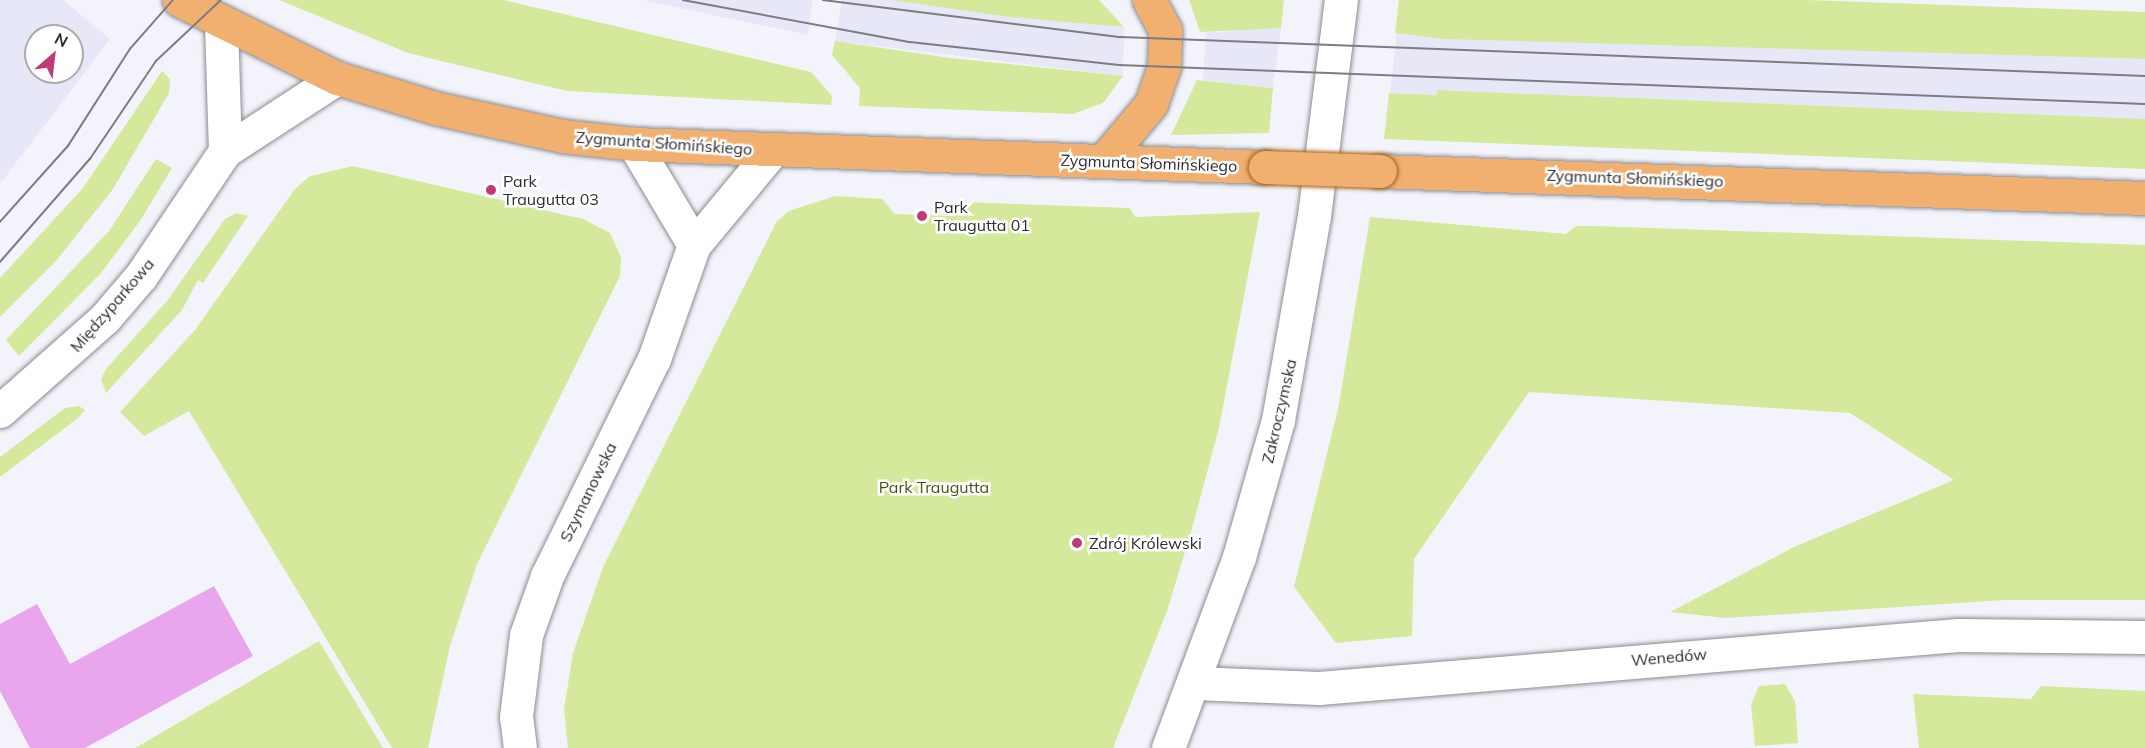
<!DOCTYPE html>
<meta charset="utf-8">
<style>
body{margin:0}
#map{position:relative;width:2145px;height:748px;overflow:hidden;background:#f3f4fb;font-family:Mulish,sans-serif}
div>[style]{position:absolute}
.built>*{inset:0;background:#e7e8f7}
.green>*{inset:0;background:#d5e99c}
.building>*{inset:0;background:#e9a6ed}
.roads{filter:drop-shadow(0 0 2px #8b8b92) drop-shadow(0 0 2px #8b8b92)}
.minor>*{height:33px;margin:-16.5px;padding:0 16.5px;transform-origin:16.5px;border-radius:16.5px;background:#fff}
.major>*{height:33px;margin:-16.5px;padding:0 16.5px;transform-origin:16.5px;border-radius:16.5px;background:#f1b06f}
.tram>*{height:1.5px;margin:-0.75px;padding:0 0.75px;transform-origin:0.75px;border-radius:0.75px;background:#7c7c81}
.bridges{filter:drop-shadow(0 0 2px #a65f1a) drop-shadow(0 0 2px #a65f1a)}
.major-bridge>*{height:33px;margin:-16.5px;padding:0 16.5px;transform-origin:16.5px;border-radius:16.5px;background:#f1b06f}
.dots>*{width:16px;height:16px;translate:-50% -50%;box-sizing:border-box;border:3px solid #fff;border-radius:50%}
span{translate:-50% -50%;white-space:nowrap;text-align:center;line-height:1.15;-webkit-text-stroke:5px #fff;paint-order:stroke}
.street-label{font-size:16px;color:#2c2c2f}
.poi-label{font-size:16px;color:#2c2c2f}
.left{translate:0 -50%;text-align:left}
.park-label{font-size:16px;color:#475411}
.north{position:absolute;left:24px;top:24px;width:60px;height:60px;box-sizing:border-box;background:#fff;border:2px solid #ababac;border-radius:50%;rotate:28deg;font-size:16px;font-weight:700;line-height:24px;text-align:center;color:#2c2c2f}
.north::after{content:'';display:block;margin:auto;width:21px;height:27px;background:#c13978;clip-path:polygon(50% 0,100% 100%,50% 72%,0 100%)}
</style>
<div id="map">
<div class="built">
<div style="clip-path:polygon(evenodd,0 0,63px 0,110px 39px,0 184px,0 0,36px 36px,72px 36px,72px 72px,36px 72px,36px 36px)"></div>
<div style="clip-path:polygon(642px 0,813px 0,808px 35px)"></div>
<div style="clip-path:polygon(842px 0,892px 0,1124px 27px,1123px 76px,835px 41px)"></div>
<div style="clip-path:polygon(1227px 27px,1281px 28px,1273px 88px,1203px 80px,1206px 32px,1226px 32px)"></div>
<div style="clip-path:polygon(1397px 33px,2145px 59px,2145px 119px,1438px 90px,1436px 95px,1390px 93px)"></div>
</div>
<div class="green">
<div style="clip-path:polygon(279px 0,504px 0,811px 72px,832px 96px,831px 105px,567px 91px,408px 53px)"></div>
<div style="clip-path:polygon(892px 0,1099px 0,1124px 27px,1010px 17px)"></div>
<div style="clip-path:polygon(1189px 0,1284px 0,1281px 28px,1200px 32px)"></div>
<div style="clip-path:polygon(1399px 0,1806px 0,2145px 12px,2145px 59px,1444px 39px,1395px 33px)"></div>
<div style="clip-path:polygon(835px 41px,950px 58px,1123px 76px,1103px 103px,1073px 114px,859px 106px,860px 88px,832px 55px)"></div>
<div style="clip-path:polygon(162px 71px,170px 79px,169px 93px,113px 189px,56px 261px,0 317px,0 278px,83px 188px)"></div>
<div style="clip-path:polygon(1197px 80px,1273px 88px,1269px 133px,1171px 135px)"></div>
<div style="clip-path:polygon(1437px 90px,2145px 119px,2145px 169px,1384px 139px,1389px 93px,1436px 95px)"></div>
<div style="clip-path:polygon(156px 159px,172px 168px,140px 221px,101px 273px,19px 356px,6px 340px,109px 231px)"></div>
<div style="clip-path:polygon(353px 166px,583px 219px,610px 233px,621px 257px,620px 276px,477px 564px,450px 646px,428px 748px,392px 748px,189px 411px,144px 436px,120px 412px,195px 330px,295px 189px,310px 176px)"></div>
<div style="clip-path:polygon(835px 196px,882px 199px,895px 214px,953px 216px,964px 202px,1130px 208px,1135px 217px,1260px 212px,1219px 428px,1191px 532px,1167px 611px,1113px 748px,568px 748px,564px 709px,573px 653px,603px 567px,777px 221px,789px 211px)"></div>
<div style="clip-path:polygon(236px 213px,248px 216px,203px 283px,198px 280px,182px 310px,106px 393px,101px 379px,106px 369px,167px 301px,225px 219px)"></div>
<div style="clip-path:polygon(1370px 217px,1566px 234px,1576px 226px,1595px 226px,2145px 245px,2145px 600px,2006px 600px,1726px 618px,1670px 612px,1796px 546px,1954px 480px,1850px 413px,1529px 392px,1414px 559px,1412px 636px,1336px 643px,1294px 587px,1338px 409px)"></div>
<div style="clip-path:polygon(79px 406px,85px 410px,78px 418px,0 477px,0 457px,65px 408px)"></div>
<div style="clip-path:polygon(319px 641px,383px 748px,135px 748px)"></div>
<div style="clip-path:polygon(1785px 684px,1795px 701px,1798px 743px,1755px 746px,1751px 704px,1759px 686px)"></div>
<div style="clip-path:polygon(2041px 686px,2145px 691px,2145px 748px,1919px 748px,1913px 694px,2031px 699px)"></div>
</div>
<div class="building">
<div style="clip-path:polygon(214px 586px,253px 656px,85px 748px,30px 748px,0 691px,0 624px,37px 604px,70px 664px)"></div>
</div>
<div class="roads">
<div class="minor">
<div style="left:221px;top:24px;width:127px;rotate:88.2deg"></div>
<div style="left:634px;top:144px;width:117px;rotate:59.3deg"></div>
<div style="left:0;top:411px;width:140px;rotate:-41.5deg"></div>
<div style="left:105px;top:318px;width:55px;rotate:-49.4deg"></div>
<div style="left:141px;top:276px;width:151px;rotate:-56.1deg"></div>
<div style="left:225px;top:151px;width:134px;rotate:-33.1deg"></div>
<div style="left:1194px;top:683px;width:125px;rotate:2.3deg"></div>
<div style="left:1319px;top:688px;width:641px;rotate:-4.74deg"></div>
<div style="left:1958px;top:635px;width:187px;rotate:0.6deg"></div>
<div style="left:520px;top:748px;width:31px;rotate:-97deg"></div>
<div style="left:516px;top:717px;width:83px;rotate:-83deg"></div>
<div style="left:526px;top:635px;width:63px;rotate:-70.4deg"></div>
<div style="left:547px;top:576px;width:242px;rotate:-63.8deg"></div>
<div style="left:654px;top:359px;width:121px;rotate:-70.7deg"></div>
<div style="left:694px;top:245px;width:124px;rotate:-50.3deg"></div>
<div style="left:1168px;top:748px;width:204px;rotate:-69.6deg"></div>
<div style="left:1239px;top:557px;width:142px;rotate:-74.1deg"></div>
<div style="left:1278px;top:420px;width:207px;rotate:-80deg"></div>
<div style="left:1314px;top:216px;width:218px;rotate:-82.9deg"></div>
</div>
<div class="major">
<div style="left:179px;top:0;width:176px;rotate:26.3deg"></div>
<div style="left:337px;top:78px;width:102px;rotate:17deg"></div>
<div style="left:435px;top:108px;width:130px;rotate:12.4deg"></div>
<div style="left:562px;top:136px;width:72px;rotate:6.3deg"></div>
<div style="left:634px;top:144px;width:631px;rotate:2.09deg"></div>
<div style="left:1103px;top:161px;width:75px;rotate:-49.9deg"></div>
<div style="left:1151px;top:104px;width:39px;rotate:-71deg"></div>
<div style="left:1164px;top:67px;width:37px;rotate:-88deg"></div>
<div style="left:1165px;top:30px;width:34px;rotate:-118deg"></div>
<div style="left:1380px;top:171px;width:765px;rotate:2.02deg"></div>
</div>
</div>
<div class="tram">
<div style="left:683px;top:0;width:231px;rotate:10.5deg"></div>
<div style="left:910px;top:42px;width:210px;rotate:6.3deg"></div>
<div style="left:1119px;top:65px;width:1027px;rotate:2.18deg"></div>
<div style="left:823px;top:0;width:300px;rotate:7.1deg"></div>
<div style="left:1121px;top:37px;width:1025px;rotate:2.18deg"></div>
<div style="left:0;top:222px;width:102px;rotate:-48.2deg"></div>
<div style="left:68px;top:146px;width:115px;rotate:-57.4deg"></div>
<div style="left:130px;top:49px;width:65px;rotate:-48.7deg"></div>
<div style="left:0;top:262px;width:137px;rotate:-48.9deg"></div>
<div style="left:90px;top:159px;width:118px;rotate:-56deg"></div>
<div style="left:156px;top:61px;width:89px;rotate:-43.2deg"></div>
</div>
<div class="bridges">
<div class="major-bridge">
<div style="left:1265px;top:167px;width:115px;rotate:2deg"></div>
</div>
</div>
<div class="dots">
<div style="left:491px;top:190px;background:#c13978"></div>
<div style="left:922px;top:216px;background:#c13978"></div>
<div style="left:1077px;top:543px;background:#c13978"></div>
</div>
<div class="street-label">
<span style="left:664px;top:143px;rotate:4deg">Zygmunta Słomińskiego</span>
<span style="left:1149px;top:163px;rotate:2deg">Zygmunta Słomińskiego</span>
<span style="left:1635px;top:178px;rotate:2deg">Zygmunta Słomińskiego</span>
<span style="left:112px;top:305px;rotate:-49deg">Międzyparkowa</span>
<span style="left:1279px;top:411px;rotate:-77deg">Zakroczymska</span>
<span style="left:588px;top:492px;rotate:-64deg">Szymanowska</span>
<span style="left:1669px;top:657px;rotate:-5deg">Wenedów</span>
</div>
<div class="poi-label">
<span class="left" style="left:503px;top:190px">Park<br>Traugutta 03</span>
<span class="left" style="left:934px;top:216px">Park<br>Traugutta 01</span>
<span class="left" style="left:1089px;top:543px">Zdrój Królewski</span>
</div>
<div class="park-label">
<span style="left:934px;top:487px">Park Traugutta</span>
</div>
<div class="north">N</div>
</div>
